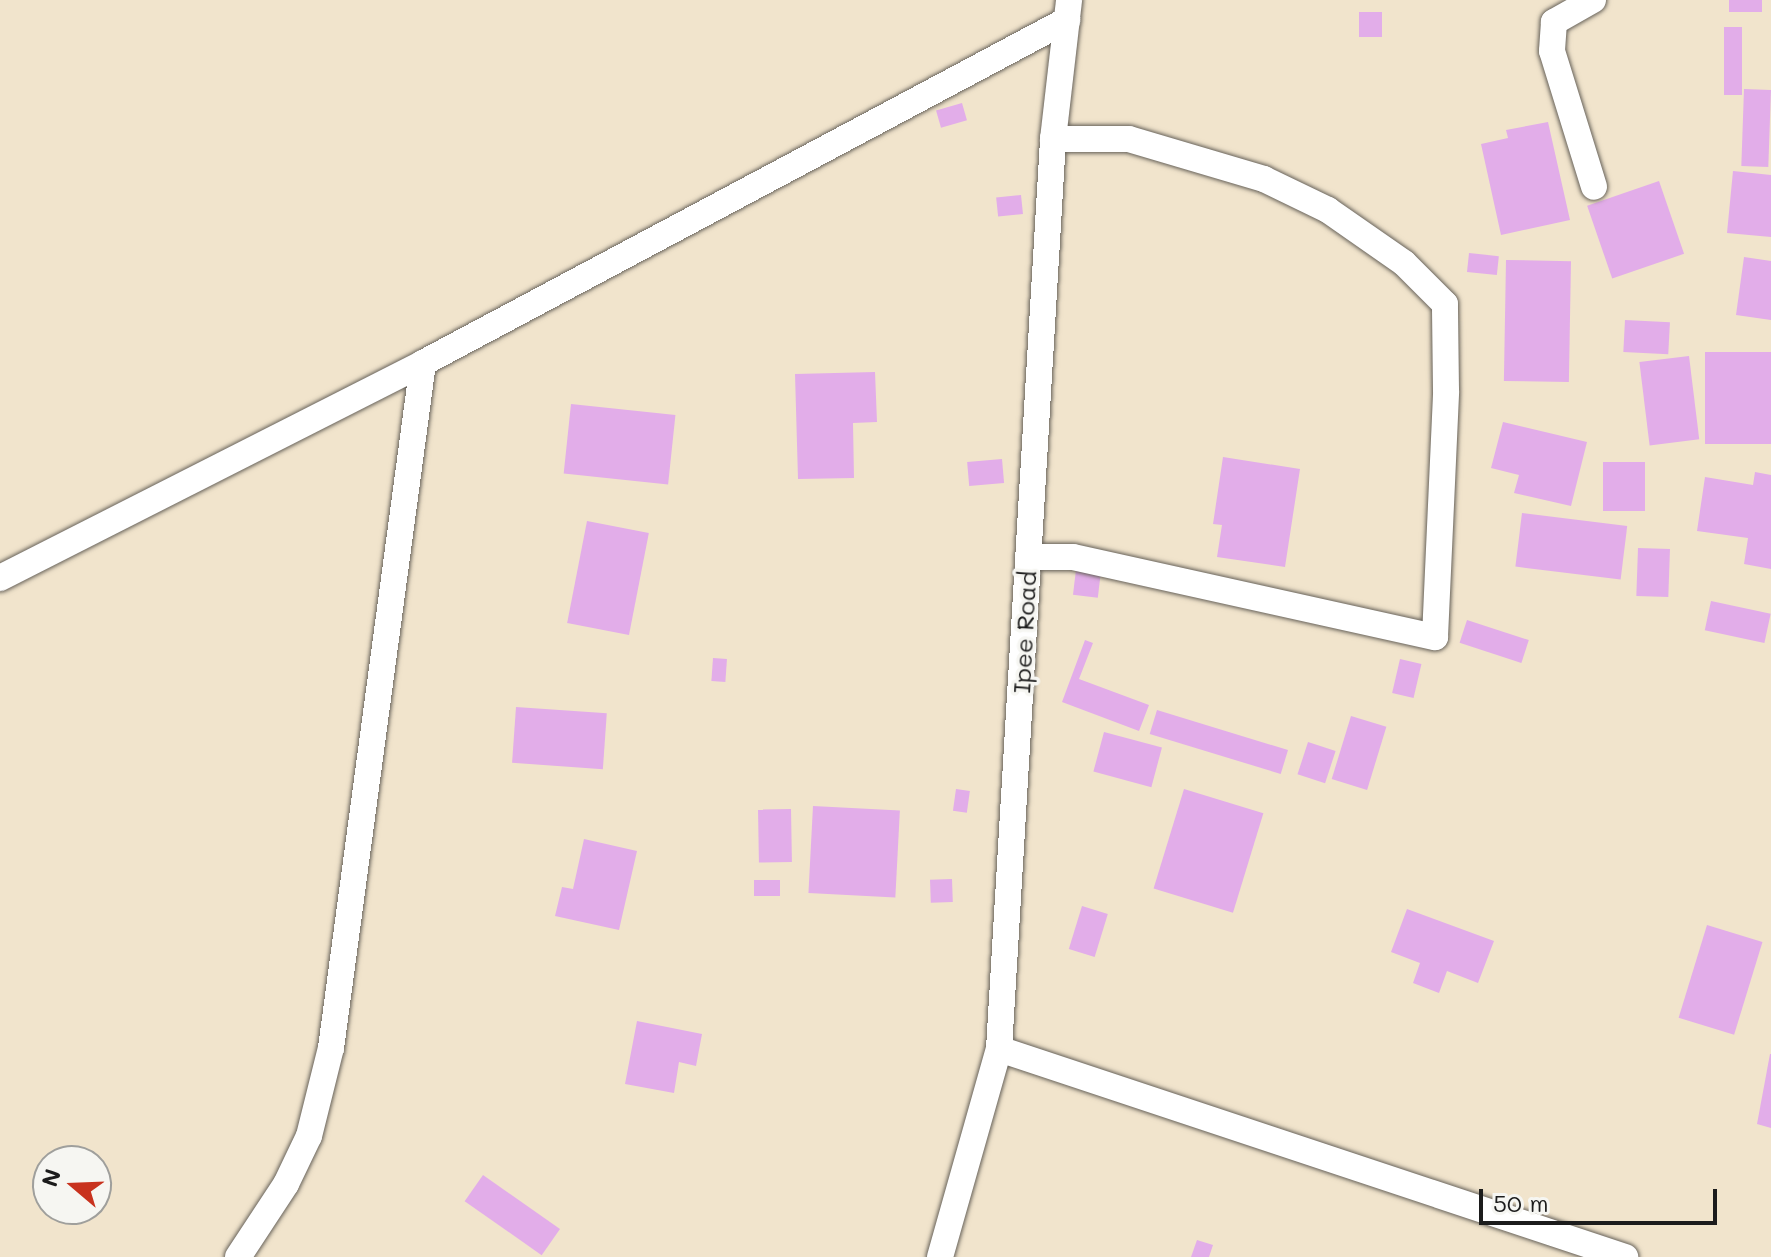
<!DOCTYPE html>
<style>
body{margin:0}
#map{position:relative;width:1771px;height:1257px;overflow:hidden;background:#f1e4cc;font-family:Mali,sans-serif}
div>[style]{position:absolute}
.building>*{inset:0;background:#e2ade9;transform-origin:0 0}
.roads{filter:drop-shadow(0 0 2px #67625a) drop-shadow(0 0 2px #67625a)}
.minor>*{height:26px;margin:-13px;padding:0 13px;transform-origin:13px;border-radius:13px;background:#fff}
span{translate:-50% -50%;white-space:nowrap;text-align:center;line-height:1.15;-webkit-text-stroke:7px #f6f6f2;paint-order:stroke}
.street-label{font-size:24px;color:#1c1c1c}
.north{position:absolute;left:32px;top:1145px;width:80px;height:80px;box-sizing:border-box;background:#f6f6f2;border:2px solid #9f9f9c;border-radius:50%;rotate:289deg;font-size:22px;font-weight:700;line-height:32px;text-align:center;color:#1c1c1c}
.north::after{content:'';display:block;margin:auto;width:28px;height:36px;background:#c8321e;clip-path:polygon(50% 0,100% 100%,50% 72%,0 100%)}
.scale{position:absolute;left:1479px;top:1189px;width:238px;height:36px;box-sizing:border-box;border:4px solid #1c1c1c;border-top:0;padding-left:10px;font-size:24px;line-height:28px;white-space:nowrap;color:#1c1c1c;-webkit-text-stroke:6px #f6f6f2;paint-order:stroke}
</style>
<div id="map">
<div class="building">
<div style="left:1729px;top:0;width:33px;height:12px"></div>
<div style="left:1359px;top:12px;width:23px;height:25px"></div>
<div style="left:1724px;top:27px;width:18px;height:68px"></div>
<div style="left:1744px;top:89px;width:27px;height:77px;rotate:2deg"></div>
<div style="left:962px;top:103px;width:18px;height:27px;rotate:74deg"></div>
<div style="clip-path:polygon(1548px 122px,1570px 220px,1501px 235px,1481px 144px,1508px 138px,1506px 130px)"></div>
<div style="clip-path:polygon(1733px 171px,1771px 175px,1771px 237px,1727px 233px)"></div>
<div style="left:1659px;top:181px;width:77px;height:76px;rotate:71deg"></div>
<div style="left:1021px;top:195px;width:19px;height:25px;rotate:84deg"></div>
<div style="left:1469px;top:253px;width:30px;height:19px;rotate:6deg"></div>
<div style="clip-path:polygon(1744px 257px,1771px 261px,1771px 320px,1736px 315px)"></div>
<div style="left:1506px;top:260px;width:65px;height:121px;rotate:1deg"></div>
<div style="left:1625px;top:320px;width:45px;height:32px;rotate:3deg"></div>
<div style="left:1771px;top:352px;width:92px;height:66px;rotate:90deg"></div>
<div style="left:1689px;top:356px;width:84px;height:50px;rotate:83deg"></div>
<div style="clip-path:polygon(875px 372px,877px 422px,853px 423px,854px 478px,798px 479px,795px 374px)"></div>
<div style="left:571px;top:404px;width:105px;height:70px;rotate:6deg"></div>
<div style="clip-path:polygon(1503px 422px,1587px 442px,1571px 506px,1514px 493px,1519px 475px,1491px 468px)"></div>
<div style="clip-path:polygon(1223px 457px,1300px 469px,1285px 567px,1217px 557px,1222px 525px,1213px 524px)"></div>
<div style="left:1002px;top:459px;width:24px;height:35px;rotate:85deg"></div>
<div style="left:1603px;top:462px;width:42px;height:49px"></div>
<div style="clip-path:polygon(1755px 472px,1771px 475px,1771px 569px,1744px 564px,1748px 538px,1697px 531px,1705px 477px,1753px 485px)"></div>
<div style="left:1522px;top:513px;width:106px;height:54px;rotate:7deg"></div>
<div style="left:587px;top:521px;width:63px;height:104px;rotate:11deg"></div>
<div style="left:1638px;top:548px;width:32px;height:48px;rotate:2deg"></div>
<div style="left:1076px;top:570px;width:25px;height:25px;rotate:7deg"></div>
<div style="left:1711px;top:601px;width:61px;height:30px;rotate:12deg"></div>
<div style="left:1467px;top:620px;width:65px;height:24px;rotate:18deg"></div>
<div style="clip-path:polygon(1085px 640px,1093px 643px,1079px 679px,1149px 705px,1139px 731px,1062px 702px)"></div>
<div style="left:713px;top:658px;width:14px;height:23px;rotate:4deg"></div>
<div style="left:1400px;top:659px;width:22px;height:35px;rotate:13deg"></div>
<div style="left:516px;top:707px;width:91px;height:56px;rotate:4deg"></div>
<div style="left:1157px;top:710px;width:137px;height:25px;rotate:17deg"></div>
<div style="left:1351px;top:716px;width:37px;height:66px;rotate:17deg"></div>
<div style="left:1104px;top:732px;width:60px;height:41px;rotate:15deg"></div>
<div style="left:1308px;top:742px;width:29px;height:34px;rotate:18deg"></div>
<div style="left:956px;top:789px;width:14px;height:22px;rotate:8deg"></div>
<div style="left:1184px;top:789px;width:83px;height:104px;rotate:17deg"></div>
<div style="left:813px;top:806px;width:87px;height:87px;rotate:3deg"></div>
<div style="left:791px;top:809px;width:53px;height:33px;rotate:89deg"></div>
<div style="clip-path:polygon(584px 839px,637px 851px,619px 930px,555px 916px,562px 887px,573px 889px)"></div>
<div style="left:952px;top:879px;width:23px;height:22px;rotate:88deg"></div>
<div style="left:780px;top:880px;width:16px;height:26px;rotate:90deg"></div>
<div style="left:1082px;top:906px;width:27px;height:45px;rotate:17deg"></div>
<div style="clip-path:polygon(1407px 909px,1494px 941px,1478px 983px,1447px 971px,1439px 993px,1413px 983px,1420px 963px,1391px 952px)"></div>
<div style="left:1707px;top:925px;width:58px;height:97px;rotate:17deg"></div>
<div style="clip-path:polygon(637px 1021px,702px 1034px,696px 1066px,679px 1062px,674px 1093px,625px 1084px)"></div>
<div style="clip-path:polygon(1770px 1054px,1771px 1054px,1771px 1128px,1757px 1124px)"></div>
<div style="left:483px;top:1175px;width:94px;height:32px;rotate:35deg"></div>
<div style="clip-path:polygon(1197px 1240px,1213px 1245px,1209px 1257px,1191px 1257px)"></div>
</div>
<div class="roads">
<div class="minor">
<div style="left:1593px;top:0;width:45px;rotate:150.6deg"></div>
<div style="left:1554px;top:22px;width:29px;rotate:94deg"></div>
<div style="left:1552px;top:51px;width:142px;rotate:72.8deg"></div>
<div style="left:1028px;top:557px;width:45px"></div>
<div style="left:1073px;top:557px;width:371px;rotate:12.5deg"></div>
<div style="left:1435px;top:637px;width:246px;rotate:-87.4deg"></div>
<div style="left:1446px;top:391px;width:87px;rotate:-90.7deg"></div>
<div style="left:1445px;top:304px;width:58px;rotate:-135deg"></div>
<div style="left:1404px;top:263px;width:93px;rotate:-145.1deg"></div>
<div style="left:1328px;top:210px;width:71px;rotate:-154.2deg"></div>
<div style="left:1264px;top:179px;width:141px;rotate:-163.5deg"></div>
<div style="left:1129px;top:139px;width:76px;rotate:180deg"></div>
<div style="left:0;top:578px;width:475px;rotate:-26.9deg"></div>
<div style="left:423px;top:363px;width:730px;rotate:-28.04deg"></div>
<div style="left:999px;top:1049px;width:660px;rotate:18.38deg"></div>
<div style="left:238px;top:1257px;width:87px;rotate:-56.7deg"></div>
<div style="left:286px;top:1184px;width:53px;rotate:-64.4deg"></div>
<div style="left:309px;top:1136px;width:91px;rotate:-76deg"></div>
<div style="left:331px;top:1048px;width:691px;rotate:-82.35deg"></div>
<div style="left:940px;top:1257px;width:216px;rotate:-74.2deg"></div>
<div style="left:999px;top:1049px;width:912px;rotate:-86.6deg"></div>
<div style="left:1053px;top:139px;width:140px;rotate:-83.4deg"></div>
</div>
</div>
<div class="street-label">
<span style="left:1024px;top:632px;rotate:-87deg">Ipee Road</span>
</div>
<div class="north">N</div>
<div class="scale">50 m</div>
</div>
